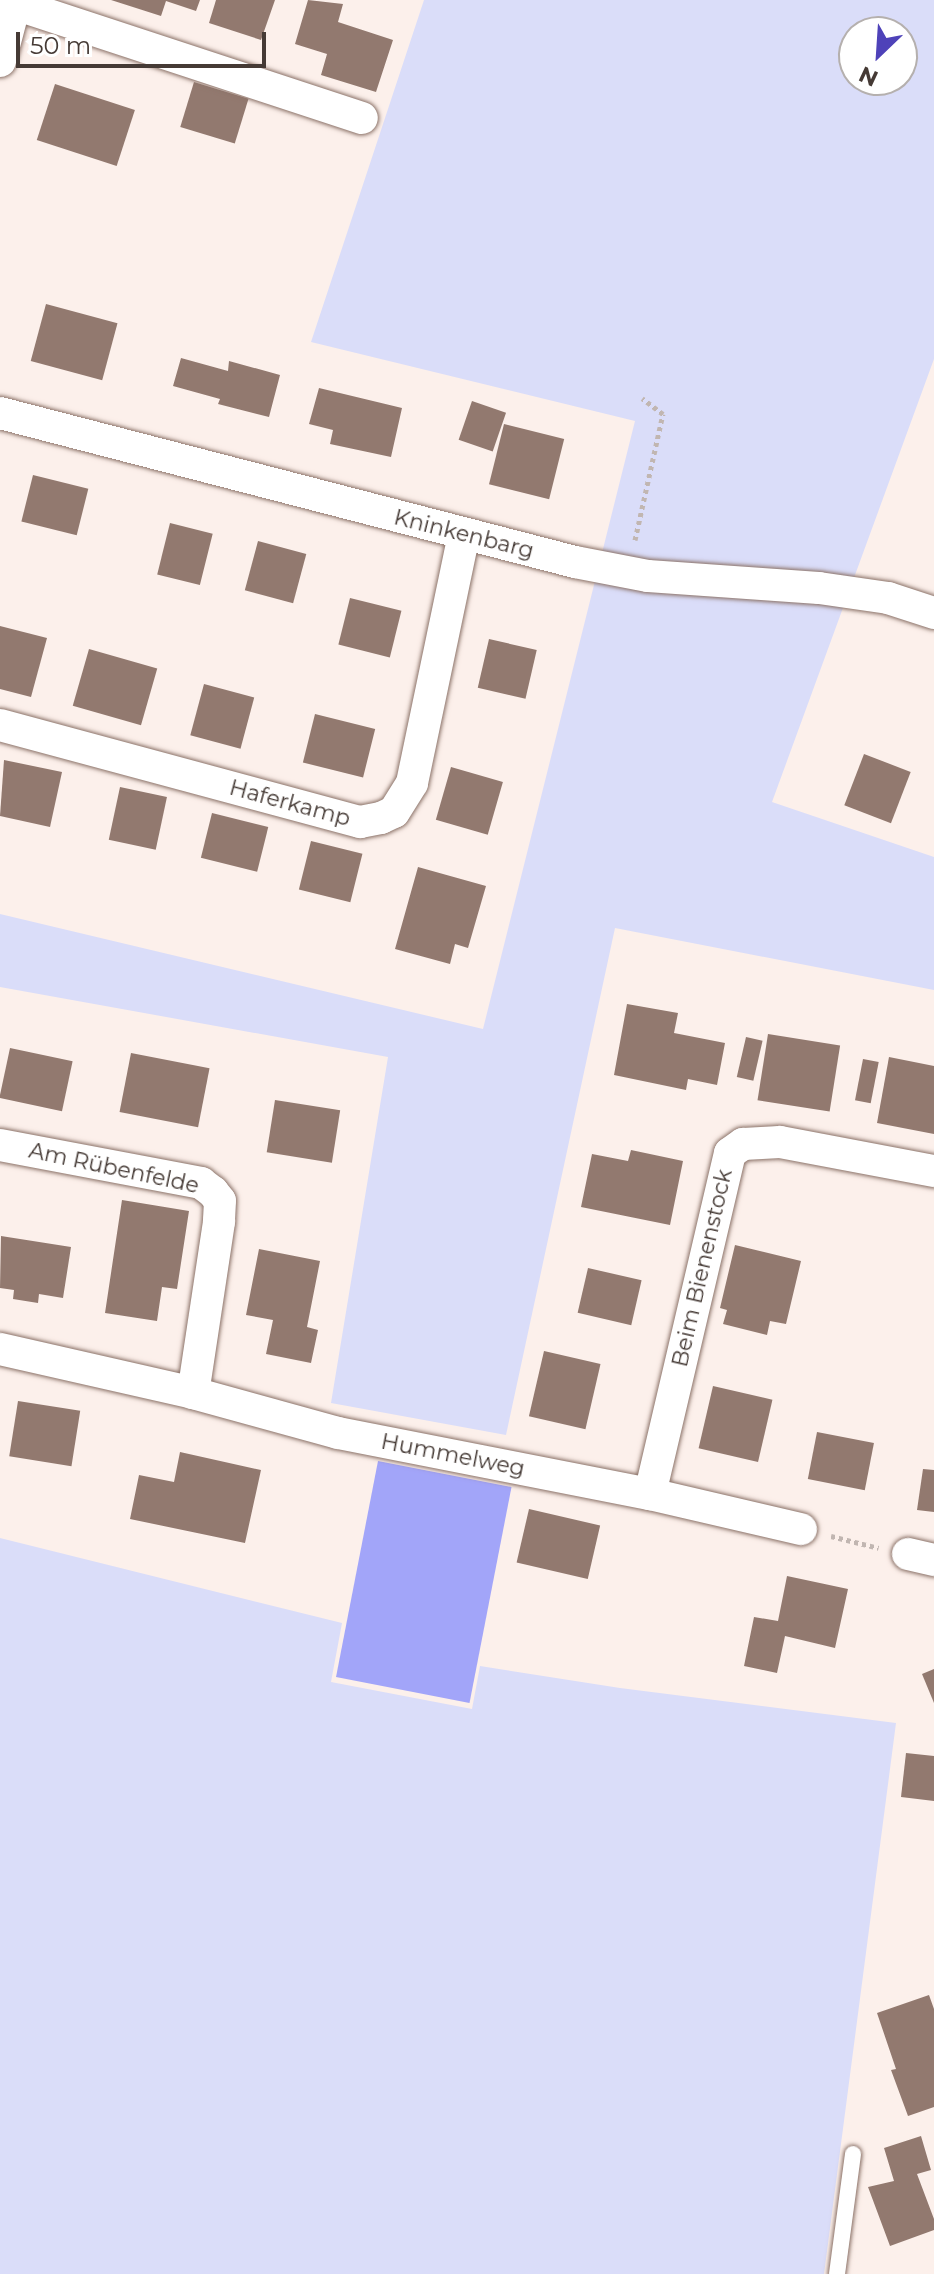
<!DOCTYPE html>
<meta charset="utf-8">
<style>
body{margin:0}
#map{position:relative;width:934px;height:2274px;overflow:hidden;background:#fcf0eb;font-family:Montserrat,sans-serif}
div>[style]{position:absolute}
.green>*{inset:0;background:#daddf9}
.water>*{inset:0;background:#a2a5f9;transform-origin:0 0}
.building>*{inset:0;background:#92796f;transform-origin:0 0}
.path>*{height:5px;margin-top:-2.5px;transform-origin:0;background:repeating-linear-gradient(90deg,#c1b6b1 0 4px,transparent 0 8px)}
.roads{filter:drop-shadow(0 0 2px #8b7268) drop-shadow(0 0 2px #8b7268)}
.lane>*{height:16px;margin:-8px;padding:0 8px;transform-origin:8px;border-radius:8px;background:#fff}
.street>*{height:32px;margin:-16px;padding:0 16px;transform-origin:16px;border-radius:16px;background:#fff}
span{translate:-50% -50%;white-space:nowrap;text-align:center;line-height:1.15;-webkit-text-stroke:8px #fff;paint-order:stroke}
.street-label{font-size:22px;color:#453a35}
.north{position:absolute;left:838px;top:16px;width:80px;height:80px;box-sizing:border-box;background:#fff;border:2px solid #b5b0ae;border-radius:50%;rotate:205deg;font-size:22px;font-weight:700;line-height:32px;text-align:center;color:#453a35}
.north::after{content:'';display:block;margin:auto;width:28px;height:36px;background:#4e42b9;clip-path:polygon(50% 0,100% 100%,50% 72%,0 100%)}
.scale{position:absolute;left:16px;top:32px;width:250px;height:36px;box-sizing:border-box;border:4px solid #453a35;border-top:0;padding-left:10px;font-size:24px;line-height:28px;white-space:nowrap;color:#453a35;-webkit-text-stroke:6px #fff;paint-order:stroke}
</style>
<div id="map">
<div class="green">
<div style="clip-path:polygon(evenodd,424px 0,934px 0,934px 359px,772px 802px,934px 857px,934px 990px,615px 928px,506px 1435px,331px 1403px,388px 1057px,0 987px,0 914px,483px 1029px,635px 421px,311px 342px,424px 0,854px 32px,902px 32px,902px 80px,854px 80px,854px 32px)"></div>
<div style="clip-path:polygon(0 1538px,342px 1623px,331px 1682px,472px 1709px,480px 1666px,620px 1688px,896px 1723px,824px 2274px,0 2274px)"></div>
</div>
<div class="water">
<div style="left:378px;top:1461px;width:136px;height:220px;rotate:11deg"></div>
</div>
<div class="building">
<div style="clip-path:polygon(111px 0,200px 0,196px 11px,166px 1px,161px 16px)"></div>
<div style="clip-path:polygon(216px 0,275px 0,261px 40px,209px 23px)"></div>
<div style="clip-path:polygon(308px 0,343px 4px,338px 22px,393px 40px,376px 92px,321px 75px,327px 54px,295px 44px)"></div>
<div style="left:194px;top:82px;width:57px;height:47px;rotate:17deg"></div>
<div style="left:55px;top:84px;width:84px;height:59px;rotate:18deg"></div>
<div style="left:46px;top:304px;width:74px;height:59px;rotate:15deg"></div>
<div style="clip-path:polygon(181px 358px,228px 371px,229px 361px,280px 375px,269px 417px,218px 404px,220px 399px,173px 386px)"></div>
<div style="clip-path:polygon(319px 388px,402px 408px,391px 457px,330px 444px,333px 430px,309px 424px)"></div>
<div style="left:472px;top:401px;width:36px;height:41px;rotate:19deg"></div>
<div style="left:504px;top:424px;width:62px;height:62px;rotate:14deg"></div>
<div style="left:33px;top:475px;width:57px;height:48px;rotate:14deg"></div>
<div style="left:170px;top:523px;width:44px;height:53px;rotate:14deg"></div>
<div style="left:258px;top:541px;width:50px;height:51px;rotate:15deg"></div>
<div style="left:350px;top:598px;width:53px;height:48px;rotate:14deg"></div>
<div style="clip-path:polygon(0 626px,47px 638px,31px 697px,0 689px)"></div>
<div style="left:489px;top:639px;width:49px;height:50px;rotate:13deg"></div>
<div style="left:89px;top:649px;width:71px;height:59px;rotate:16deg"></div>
<div style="left:204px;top:684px;width:52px;height:53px;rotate:15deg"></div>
<div style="left:315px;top:714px;width:62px;height:50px;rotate:14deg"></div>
<div style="left:864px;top:754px;width:50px;height:55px;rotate:21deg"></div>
<div style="clip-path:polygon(4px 760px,62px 772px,50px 827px,0 816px)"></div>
<div style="left:451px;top:767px;width:54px;height:55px;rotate:16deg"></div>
<div style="left:120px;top:787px;width:48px;height:54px;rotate:12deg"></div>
<div style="left:212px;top:813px;width:58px;height:46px;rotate:14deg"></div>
<div style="left:311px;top:841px;width:53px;height:50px;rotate:14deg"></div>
<div style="clip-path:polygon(418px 867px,486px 886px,468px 948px,455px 944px,450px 964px,395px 949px)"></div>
<div style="clip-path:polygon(627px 1004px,678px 1013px,674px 1033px,725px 1043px,717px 1085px,688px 1079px,686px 1090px,614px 1075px)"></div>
<div style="left:768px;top:1034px;width:73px;height:67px;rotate:9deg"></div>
<div style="left:746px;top:1037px;width:17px;height:41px;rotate:13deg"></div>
<div style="left:10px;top:1048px;width:64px;height:51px;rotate:12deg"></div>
<div style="left:131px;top:1053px;width:80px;height:60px;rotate:11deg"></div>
<div style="clip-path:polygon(889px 1057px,934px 1066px,934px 1134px,877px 1123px)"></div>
<div style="left:863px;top:1059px;width:16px;height:42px;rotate:11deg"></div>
<div style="left:275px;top:1100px;width:66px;height:53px;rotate:9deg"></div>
<div style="clip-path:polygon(631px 1150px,683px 1161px,670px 1225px,581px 1207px,592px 1154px,628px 1161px)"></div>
<div style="clip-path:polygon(122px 1200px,189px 1211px,177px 1289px,162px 1287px,157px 1321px,105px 1313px)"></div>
<div style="clip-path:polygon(1px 1236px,71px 1247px,63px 1298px,39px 1294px,38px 1303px,13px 1299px,14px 1290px,0 1288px)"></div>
<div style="clip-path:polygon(735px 1245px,801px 1261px,786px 1324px,770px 1321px,767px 1335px,723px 1324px,727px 1310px,720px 1308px)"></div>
<div style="clip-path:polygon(259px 1249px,320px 1261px,307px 1327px,318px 1330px,311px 1363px,266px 1354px,273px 1320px,246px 1315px)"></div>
<div style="left:588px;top:1268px;width:55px;height:46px;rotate:13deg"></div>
<div style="left:544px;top:1351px;width:58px;height:67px;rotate:13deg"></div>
<div style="left:713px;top:1386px;width:61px;height:64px;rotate:13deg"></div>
<div style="left:18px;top:1401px;width:63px;height:56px;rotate:9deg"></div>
<div style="left:817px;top:1432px;width:58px;height:48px;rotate:11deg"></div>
<div style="clip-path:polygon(180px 1452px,261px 1470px,245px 1543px,130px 1519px,139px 1475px,174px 1482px)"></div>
<div style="clip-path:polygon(923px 1469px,934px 1470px,934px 1512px,917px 1510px)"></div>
<div style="left:529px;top:1509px;width:73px;height:55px;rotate:13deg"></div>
<div style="clip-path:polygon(787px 1576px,848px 1589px,835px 1648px,785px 1636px,777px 1673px,744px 1666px,754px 1617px,778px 1621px)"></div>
<div style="clip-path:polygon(934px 1669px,934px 1703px,922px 1674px)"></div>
<div style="clip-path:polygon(906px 1753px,934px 1756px,934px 1801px,901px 1797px)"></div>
<div style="clip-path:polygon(929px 1995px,934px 2009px,934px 2107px,908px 2116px,891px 2070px,896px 2069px,877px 2013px)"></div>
<div style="clip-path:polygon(921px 2136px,931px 2170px,917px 2174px,934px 2219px,934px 2230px,890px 2246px,868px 2187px,894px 2181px,884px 2148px)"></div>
</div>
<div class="path">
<div style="left:635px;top:540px;width:129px;rotate:-77.5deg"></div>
<div style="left:663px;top:414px;width:26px;rotate:-143deg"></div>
<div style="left:831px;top:1536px;width:49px;rotate:14deg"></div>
</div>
<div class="roads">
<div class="lane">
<div style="left:837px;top:2274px;width:121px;rotate:-82.4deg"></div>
</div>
<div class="street">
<div style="left:15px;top:4px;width:365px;rotate:18.2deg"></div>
<div style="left:0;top:61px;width:63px;rotate:-75.3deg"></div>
<div style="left:0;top:413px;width:594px;rotate:14.53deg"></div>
<div style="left:575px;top:562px;width:74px;rotate:10.9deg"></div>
<div style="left:648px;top:576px;width:171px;rotate:4deg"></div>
<div style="left:819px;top:588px;width:70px;rotate:8.2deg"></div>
<div style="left:888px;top:598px;width:48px;rotate:18.1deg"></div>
<div style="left:0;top:725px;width:373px;rotate:15.1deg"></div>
<div style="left:360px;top:822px;width:21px;rotate:-11deg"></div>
<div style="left:381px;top:818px;width:14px;rotate:-25deg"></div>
<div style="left:394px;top:812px;width:34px;rotate:-58deg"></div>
<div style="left:412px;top:783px;width:254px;rotate:-78.2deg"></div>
<div style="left:0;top:1145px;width:205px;rotate:10.7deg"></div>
<div style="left:201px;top:1183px;width:15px;rotate:37deg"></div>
<div style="left:213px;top:1192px;width:11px;rotate:52deg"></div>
<div style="left:220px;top:1201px;width:21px;rotate:93deg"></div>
<div style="left:219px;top:1222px;width:173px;rotate:98.6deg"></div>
<div style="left:0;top:1349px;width:198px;rotate:12.8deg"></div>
<div style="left:193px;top:1393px;width:150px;rotate:15.4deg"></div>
<div style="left:338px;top:1433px;width:318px;rotate:11.1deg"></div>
<div style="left:650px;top:1494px;width:155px;rotate:13.1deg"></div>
<div style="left:650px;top:1494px;width:350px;rotate:-76.8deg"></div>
<div style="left:730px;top:1153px;width:16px;rotate:-35deg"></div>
<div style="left:743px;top:1144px;width:37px;rotate:-3deg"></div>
<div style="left:780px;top:1142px;width:157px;rotate:10.7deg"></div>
<div style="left:908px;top:1554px;width:27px;rotate:13deg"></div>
</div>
</div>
<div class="street-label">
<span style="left:464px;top:534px;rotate:14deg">Kninkenbarg</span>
<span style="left:290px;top:803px;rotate:15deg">Haferkamp</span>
<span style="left:114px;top:1168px;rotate:12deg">Am Rübenfelde</span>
<span style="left:702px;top:1268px;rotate:-77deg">Beim Bienenstock</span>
<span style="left:453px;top:1455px;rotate:11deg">Hummelweg</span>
</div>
<div class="north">N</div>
<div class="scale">50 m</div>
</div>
